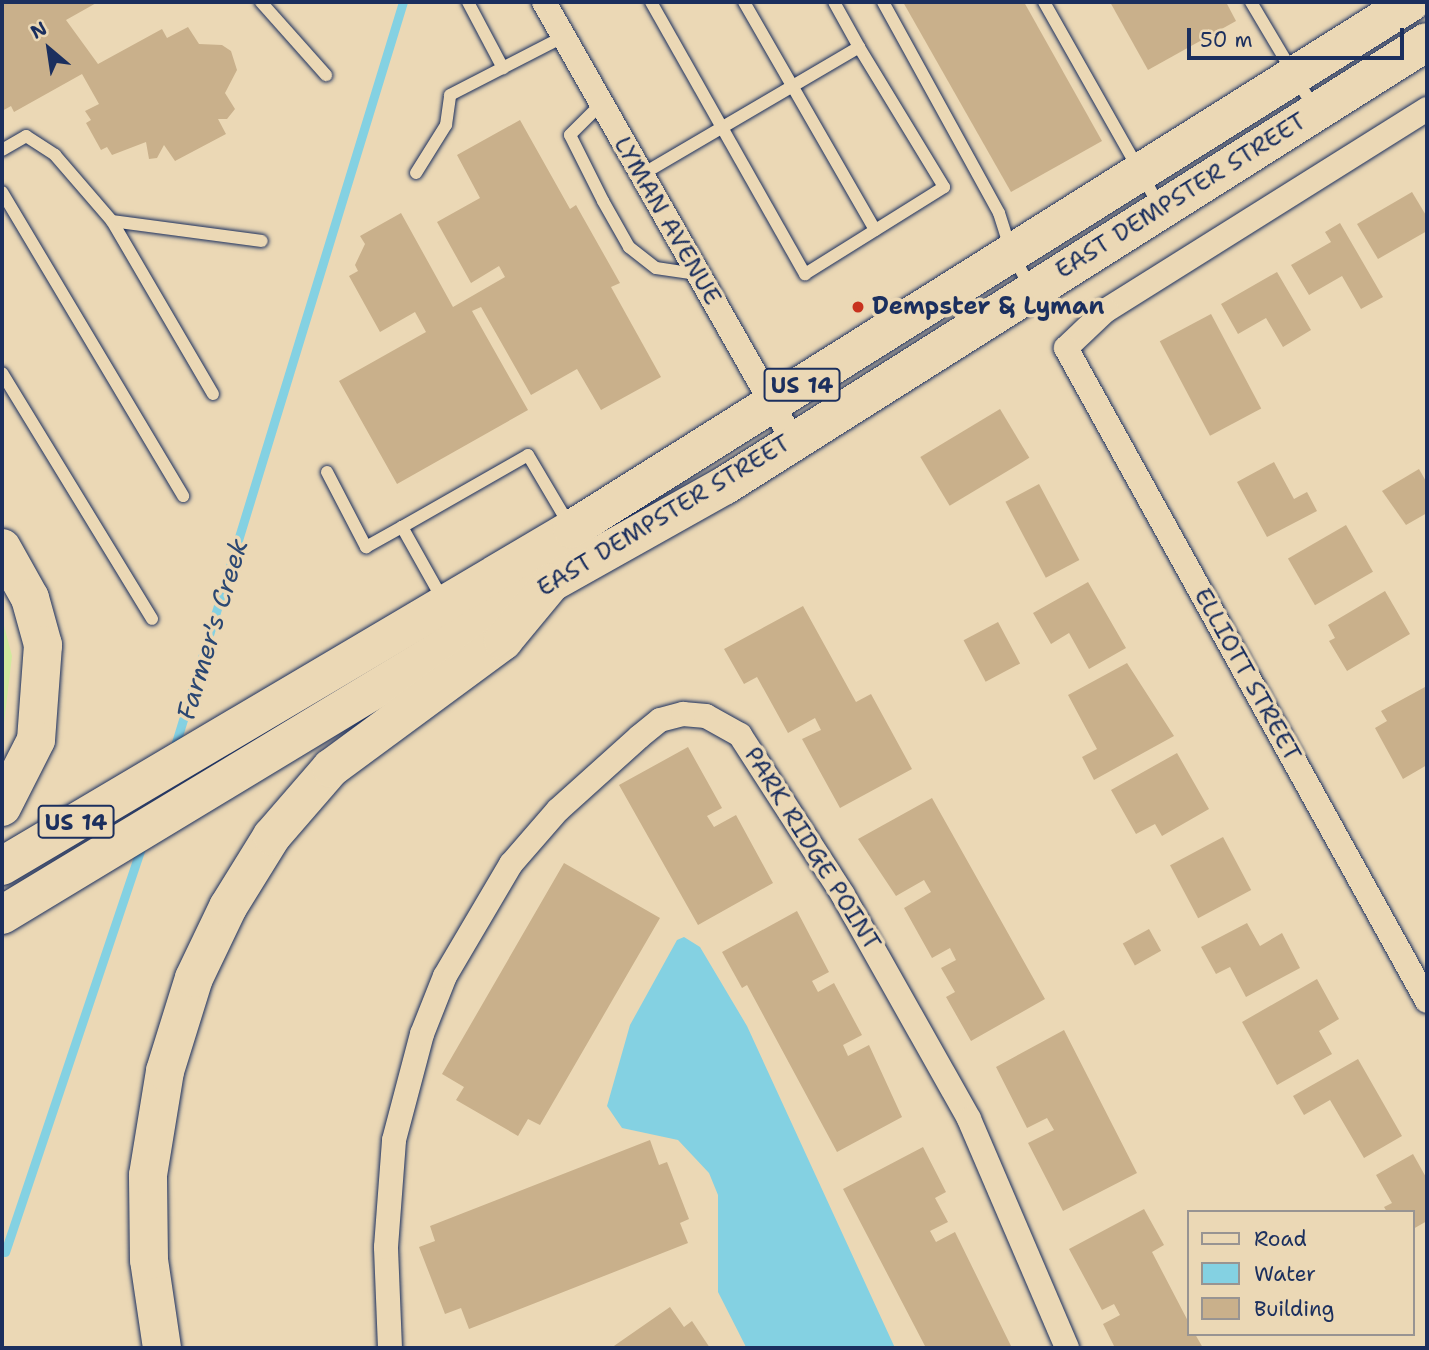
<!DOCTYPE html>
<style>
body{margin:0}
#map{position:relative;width:1429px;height:1350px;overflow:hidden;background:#ebd8b5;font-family:"Shantell Sans",sans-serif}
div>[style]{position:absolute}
.green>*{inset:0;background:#d2e99e}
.water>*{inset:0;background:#84d1e2}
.stream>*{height:9px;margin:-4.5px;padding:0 4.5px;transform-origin:4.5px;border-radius:4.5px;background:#84d1e2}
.building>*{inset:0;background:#c9b08b;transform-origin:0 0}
.roads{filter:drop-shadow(0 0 2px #1b2f5e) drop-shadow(0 0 2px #1b2f5e)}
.service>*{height:12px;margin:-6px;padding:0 6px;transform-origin:6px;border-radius:6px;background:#ebd8b5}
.minor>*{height:24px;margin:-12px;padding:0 12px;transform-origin:12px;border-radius:12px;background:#ebd8b5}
.primary>*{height:38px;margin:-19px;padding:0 19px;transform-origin:19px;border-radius:19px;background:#ebd8b5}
.motorway>*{height:38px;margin:-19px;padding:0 19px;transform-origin:19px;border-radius:19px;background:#ebd8b5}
.dots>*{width:19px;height:19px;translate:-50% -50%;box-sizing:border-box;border:4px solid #ebd8b5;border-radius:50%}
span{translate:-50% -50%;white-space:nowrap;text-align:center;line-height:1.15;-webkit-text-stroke:7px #ebd8b5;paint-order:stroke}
.shield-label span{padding:2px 5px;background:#ebd8b5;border:2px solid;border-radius:5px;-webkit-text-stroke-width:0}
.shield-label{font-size:23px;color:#1b2f5e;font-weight:700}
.street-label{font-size:24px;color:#1b2f5e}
.poi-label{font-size:24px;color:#1b2f5e;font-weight:700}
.left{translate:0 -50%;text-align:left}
.water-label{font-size:26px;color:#2b4772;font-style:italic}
.frame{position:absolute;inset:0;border:4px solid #1b2f5e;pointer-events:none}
.legend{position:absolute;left:1187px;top:1210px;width:228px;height:126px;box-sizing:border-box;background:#ebd8b5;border:2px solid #989492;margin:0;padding:9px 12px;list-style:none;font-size:21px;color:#1b2f5e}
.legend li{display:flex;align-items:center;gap:14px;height:35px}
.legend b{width:35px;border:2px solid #989492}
.north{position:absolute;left:14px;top:14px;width:70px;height:70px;-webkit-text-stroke:5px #ebd8b5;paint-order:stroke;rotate:331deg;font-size:19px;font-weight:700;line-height:28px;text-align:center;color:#1b2f5e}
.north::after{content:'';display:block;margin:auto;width:24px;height:32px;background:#1b2f5e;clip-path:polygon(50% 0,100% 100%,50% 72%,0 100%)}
.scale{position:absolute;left:1187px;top:28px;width:217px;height:32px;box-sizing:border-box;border:4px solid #1b2f5e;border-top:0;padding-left:9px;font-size:21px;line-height:24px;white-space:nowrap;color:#1b2f5e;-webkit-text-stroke:5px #ebd8b5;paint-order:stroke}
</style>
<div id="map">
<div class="green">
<div style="clip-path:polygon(2px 618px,12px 656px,2px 740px)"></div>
</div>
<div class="water">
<div style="clip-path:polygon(684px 937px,700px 947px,747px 1026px,895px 1348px,746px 1347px,718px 1292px,718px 1195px,709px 1173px,678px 1140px,622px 1128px,607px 1106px,630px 1025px,677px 940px)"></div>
</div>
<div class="stream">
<div style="left:174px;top:749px;width:781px;rotate:-72.96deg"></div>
<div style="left:5px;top:1252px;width:428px;rotate:-71.4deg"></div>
</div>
<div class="building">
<div style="clip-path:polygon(2px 2px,98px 2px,66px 20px,98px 64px,162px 29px,167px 38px,188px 27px,199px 44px,222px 45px,231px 51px,237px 70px,225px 93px,235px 109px,227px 119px,218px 119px,226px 134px,175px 161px,164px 145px,157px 158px,149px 159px,146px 142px,112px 155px,107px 147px,101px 150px,86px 123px,91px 120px,85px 111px,99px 104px,82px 74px,14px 112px,11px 106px,2px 111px)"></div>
<div style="clip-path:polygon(903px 2px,1024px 2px,1102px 141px,1011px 192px)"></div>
<div style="clip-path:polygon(1110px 2px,1226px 2px,1236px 21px,1148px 70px)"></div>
<div style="clip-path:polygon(520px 120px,570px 209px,576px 205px,620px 283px,611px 287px,661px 377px,601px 410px,577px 369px,531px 395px,481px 307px,472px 311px,528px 410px,397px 484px,339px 381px,426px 332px,415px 312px,380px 332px,349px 276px,358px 271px,355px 265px,365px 244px,360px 236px,401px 213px,453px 307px,505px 277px,499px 266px,471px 283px,437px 222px,480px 198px,457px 155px)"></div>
<div style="clip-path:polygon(1412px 192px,1427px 217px,1427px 231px,1378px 259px,1357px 224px)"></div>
<div style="clip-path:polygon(1340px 223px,1383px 297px,1361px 309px,1342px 276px,1309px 295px,1291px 265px,1331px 242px,1325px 232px)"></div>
<div style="clip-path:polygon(1277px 272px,1311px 330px,1283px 347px,1266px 318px,1238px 334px,1221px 304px)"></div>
<div style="left:1211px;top:314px;width:107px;height:58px;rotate:62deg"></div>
<div style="left:1000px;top:409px;width:57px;height:93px;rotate:59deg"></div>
<div style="clip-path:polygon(1274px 462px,1294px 499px,1307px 492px,1317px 511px,1267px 537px,1237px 482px)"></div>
<div style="clip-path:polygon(1419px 469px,1427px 483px,1427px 513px,1406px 525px,1382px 491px)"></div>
<div style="left:1039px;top:484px;width:86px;height:38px;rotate:62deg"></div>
<div style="left:1346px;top:525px;width:54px;height:67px;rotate:60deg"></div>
<div style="clip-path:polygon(1088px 582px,1126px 648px,1089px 669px,1069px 633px,1051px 644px,1033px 613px)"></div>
<div style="clip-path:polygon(1385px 591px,1410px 634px,1347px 671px,1329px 641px,1335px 638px,1328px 625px)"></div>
<div style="clip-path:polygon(803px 606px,856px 702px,871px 694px,912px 769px,840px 808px,802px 739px,821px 730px,815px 718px,788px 733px,757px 677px,744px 684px,724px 649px)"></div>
<div style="left:998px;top:622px;width:47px;height:39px;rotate:62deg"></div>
<div style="clip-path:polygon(1127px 663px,1174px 736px,1094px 780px,1082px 757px,1097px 749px,1068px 695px)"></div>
<div style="clip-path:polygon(1425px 687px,1427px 765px,1403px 779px,1375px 728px,1387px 721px,1381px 711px)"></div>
<div style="clip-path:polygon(688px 747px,722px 808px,707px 816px,714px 827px,736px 815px,773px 883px,698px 925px,619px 785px)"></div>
<div style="clip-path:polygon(1177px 753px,1209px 809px,1162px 836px,1155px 824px,1136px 834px,1111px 790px)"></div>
<div style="clip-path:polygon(932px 798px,1045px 999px,971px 1041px,946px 997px,955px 992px,941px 968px,956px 960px,950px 948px,932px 958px,904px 908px,931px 892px,924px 880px,896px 896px,858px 839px)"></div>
<div style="left:1223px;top:837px;width:60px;height:60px;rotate:62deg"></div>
<div style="clip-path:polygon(564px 863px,660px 918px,540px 1125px,528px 1119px,518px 1136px,456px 1100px,464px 1087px,442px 1074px)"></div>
<div style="clip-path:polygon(797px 911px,829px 972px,812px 981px,818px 992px,834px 983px,862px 1035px,843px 1045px,848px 1056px,869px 1045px,902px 1117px,837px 1152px,747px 985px,742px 988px,722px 952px)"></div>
<div style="clip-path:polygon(1247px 923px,1260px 946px,1282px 933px,1300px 968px,1246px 997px,1230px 967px,1216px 974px,1201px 947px)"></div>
<div style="left:1149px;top:929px;width:25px;height:30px;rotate:61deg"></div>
<div style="clip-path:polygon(1317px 979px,1339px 1019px,1319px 1031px,1332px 1054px,1277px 1085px,1242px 1022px)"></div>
<div style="clip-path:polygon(1064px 1030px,1137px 1173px,1063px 1211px,1028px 1143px,1054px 1130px,1047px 1118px,1027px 1128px,996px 1067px)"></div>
<div style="clip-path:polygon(1358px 1059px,1402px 1136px,1364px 1158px,1330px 1100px,1304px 1115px,1293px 1096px)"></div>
<div style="clip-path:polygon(650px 1140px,659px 1165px,667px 1162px,689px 1219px,680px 1223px,688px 1243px,469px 1329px,461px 1308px,445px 1314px,419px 1247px,435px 1241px,430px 1226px)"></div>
<div style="clip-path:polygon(923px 1147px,946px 1192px,935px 1198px,948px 1222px,930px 1231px,936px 1242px,955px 1232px,1012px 1348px,926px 1348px,843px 1189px)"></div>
<div style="clip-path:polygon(1413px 1154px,1427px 1179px,1427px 1221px,1413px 1229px,1413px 1212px,1387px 1212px,1384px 1207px,1392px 1203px,1376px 1175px)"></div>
<div style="clip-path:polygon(1144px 1209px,1164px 1245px,1152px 1252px,1189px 1323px,1189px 1334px,1195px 1334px,1203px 1348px,1115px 1348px,1103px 1324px,1120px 1315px,1114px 1304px,1102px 1310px,1069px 1249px)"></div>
<div style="clip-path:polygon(670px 1307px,684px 1327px,692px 1321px,710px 1348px,611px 1348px)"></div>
</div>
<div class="roads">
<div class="service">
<div style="left:261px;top:2px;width:98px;rotate:48.3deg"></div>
<div style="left:468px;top:2px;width:75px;rotate:62.1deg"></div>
<div style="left:651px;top:2px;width:313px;rotate:60.5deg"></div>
<div style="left:805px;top:274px;width:164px;rotate:-32deg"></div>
<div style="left:944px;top:187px;width:164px;rotate:-121.3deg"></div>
<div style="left:744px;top:2px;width:263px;rotate:60.1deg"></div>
<div style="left:883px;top:2px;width:241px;rotate:61.2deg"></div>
<div style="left:999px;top:213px;width:43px;rotate:72.4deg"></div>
<div style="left:1012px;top:254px;width:38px;rotate:61deg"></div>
<div style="left:1044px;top:2px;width:233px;rotate:60.5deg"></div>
<div style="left:1251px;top:2px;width:126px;rotate:59.3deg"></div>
<div style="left:601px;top:104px;width:44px;rotate:135deg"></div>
<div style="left:570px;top:135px;width:74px;rotate:63.4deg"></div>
<div style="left:603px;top:201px;width:53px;rotate:60.5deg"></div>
<div style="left:629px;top:247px;width:34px;rotate:38deg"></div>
<div style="left:656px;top:268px;width:40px;rotate:8.5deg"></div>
<div style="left:2px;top:150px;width:28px;rotate:-30deg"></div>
<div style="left:26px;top:136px;width:35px;rotate:33deg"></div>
<div style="left:55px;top:155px;width:87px;rotate:49.2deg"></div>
<div style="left:416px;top:173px;width:57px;rotate:-58deg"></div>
<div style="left:446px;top:125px;width:30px;rotate:-82deg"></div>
<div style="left:450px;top:95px;width:127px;rotate:-27.2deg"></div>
<div style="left:641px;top:175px;width:253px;rotate:-30.4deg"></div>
<div style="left:859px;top:47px;width:51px;rotate:-119.1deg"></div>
<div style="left:2px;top:192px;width:354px;rotate:59.2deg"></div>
<div style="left:2px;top:373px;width:288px;rotate:58.6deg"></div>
<div style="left:213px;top:394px;width:200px;rotate:-120.3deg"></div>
<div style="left:112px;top:221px;width:151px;rotate:7.6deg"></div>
<div style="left:327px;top:472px;width:85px;rotate:62.5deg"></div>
<div style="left:366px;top:547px;width:41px;rotate:-29.1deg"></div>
<div style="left:443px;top:600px;width:84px;rotate:-119.3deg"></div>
<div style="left:402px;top:527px;width:145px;rotate:-29.7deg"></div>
<div style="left:528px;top:455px;width:82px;rotate:59.4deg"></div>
</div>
<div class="minor">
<div style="left:544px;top:2px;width:502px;rotate:60.42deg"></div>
<div style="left:1427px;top:109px;width:379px;rotate:147.9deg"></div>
<div style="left:1106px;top:310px;width:55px;rotate:136.5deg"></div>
<div style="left:1066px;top:348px;width:746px;rotate:61.06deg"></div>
<div style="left:390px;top:1348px;width:101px;rotate:-92.3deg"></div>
<div style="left:386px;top:1247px;width:107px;rotate:-85.7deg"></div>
<div style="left:394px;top:1140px;width:110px;rotate:-75.2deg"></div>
<div style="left:422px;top:1034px;width:62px;rotate:-68.4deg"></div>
<div style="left:445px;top:976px;width:130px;rotate:-59.5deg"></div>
<div style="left:511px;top:864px;width:72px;rotate:-49deg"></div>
<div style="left:558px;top:810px;width:109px;rotate:-42deg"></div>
<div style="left:639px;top:737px;width:27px;rotate:-39deg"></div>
<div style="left:660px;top:720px;width:24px;rotate:-15deg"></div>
<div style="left:683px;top:714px;width:23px;rotate:5deg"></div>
<div style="left:706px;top:716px;width:39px;rotate:29deg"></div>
<div style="left:740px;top:735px;width:190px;rotate:57.2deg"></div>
<div style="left:843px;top:895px;width:257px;rotate:60.6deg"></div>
<div style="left:969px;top:1119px;width:249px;rotate:66.8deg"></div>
</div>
<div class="primary">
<div style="left:2px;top:866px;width:662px;rotate:-30.59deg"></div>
<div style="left:572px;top:529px;width:991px;rotate:-32.13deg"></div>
<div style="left:2px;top:915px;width:642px;rotate:-31.16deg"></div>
<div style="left:551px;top:583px;width:198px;rotate:-29.3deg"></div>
<div style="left:724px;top:486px;width:831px;rotate:-32.28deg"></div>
</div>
<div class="motorway">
<div style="left:2px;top:548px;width:57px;rotate:60.8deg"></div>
<div style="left:30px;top:598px;width:49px;rotate:74.5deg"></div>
<div style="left:43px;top:645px;width:95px;rotate:94.2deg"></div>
<div style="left:36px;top:740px;width:75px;rotate:116.9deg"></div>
<div style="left:162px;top:1348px;width:89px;rotate:-98.4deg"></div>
<div style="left:149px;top:1260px;width:85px;rotate:-90.7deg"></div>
<div style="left:148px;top:1175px;width:105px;rotate:-80.7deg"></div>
<div style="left:165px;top:1071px;width:97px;rotate:-72.7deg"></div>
<div style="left:194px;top:978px;width:79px;rotate:-64.4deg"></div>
<div style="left:228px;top:907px;width:84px;rotate:-58.2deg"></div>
<div style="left:272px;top:836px;width:90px;rotate:-49.1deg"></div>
<div style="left:331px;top:768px;width:214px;rotate:-36.4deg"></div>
<div style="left:503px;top:641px;width:75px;rotate:-50.4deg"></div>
</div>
</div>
<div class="dots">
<div style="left:858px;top:307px;background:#c8321e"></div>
</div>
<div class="shield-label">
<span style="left:802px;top:385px">US 14</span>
<span style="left:76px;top:822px">US 14</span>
</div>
<div class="street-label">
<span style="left:1181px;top:196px;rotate:-32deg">EAST DEMPSTER STREET</span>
<span style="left:667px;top:221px;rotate:60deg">LYMAN AVENUE</span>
<span style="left:664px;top:516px;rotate:-31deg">EAST DEMPSTER STREET</span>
<span style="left:1247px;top:675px;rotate:61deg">ELLIOTT STREET</span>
<span style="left:812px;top:849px;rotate:58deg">PARK RIDGE POINT</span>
</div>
<div class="poi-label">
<span class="left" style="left:872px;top:307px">Dempster &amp; Lyman</span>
</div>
<div class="water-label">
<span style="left:212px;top:629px;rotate:-73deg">Farmer's Creek</span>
</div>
<div class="frame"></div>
<ul class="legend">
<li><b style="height:9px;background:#ebd8b5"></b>Road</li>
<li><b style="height:19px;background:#84d1e2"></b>Water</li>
<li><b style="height:19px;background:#c9b08b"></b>Building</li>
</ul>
<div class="north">N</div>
<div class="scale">50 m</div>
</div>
